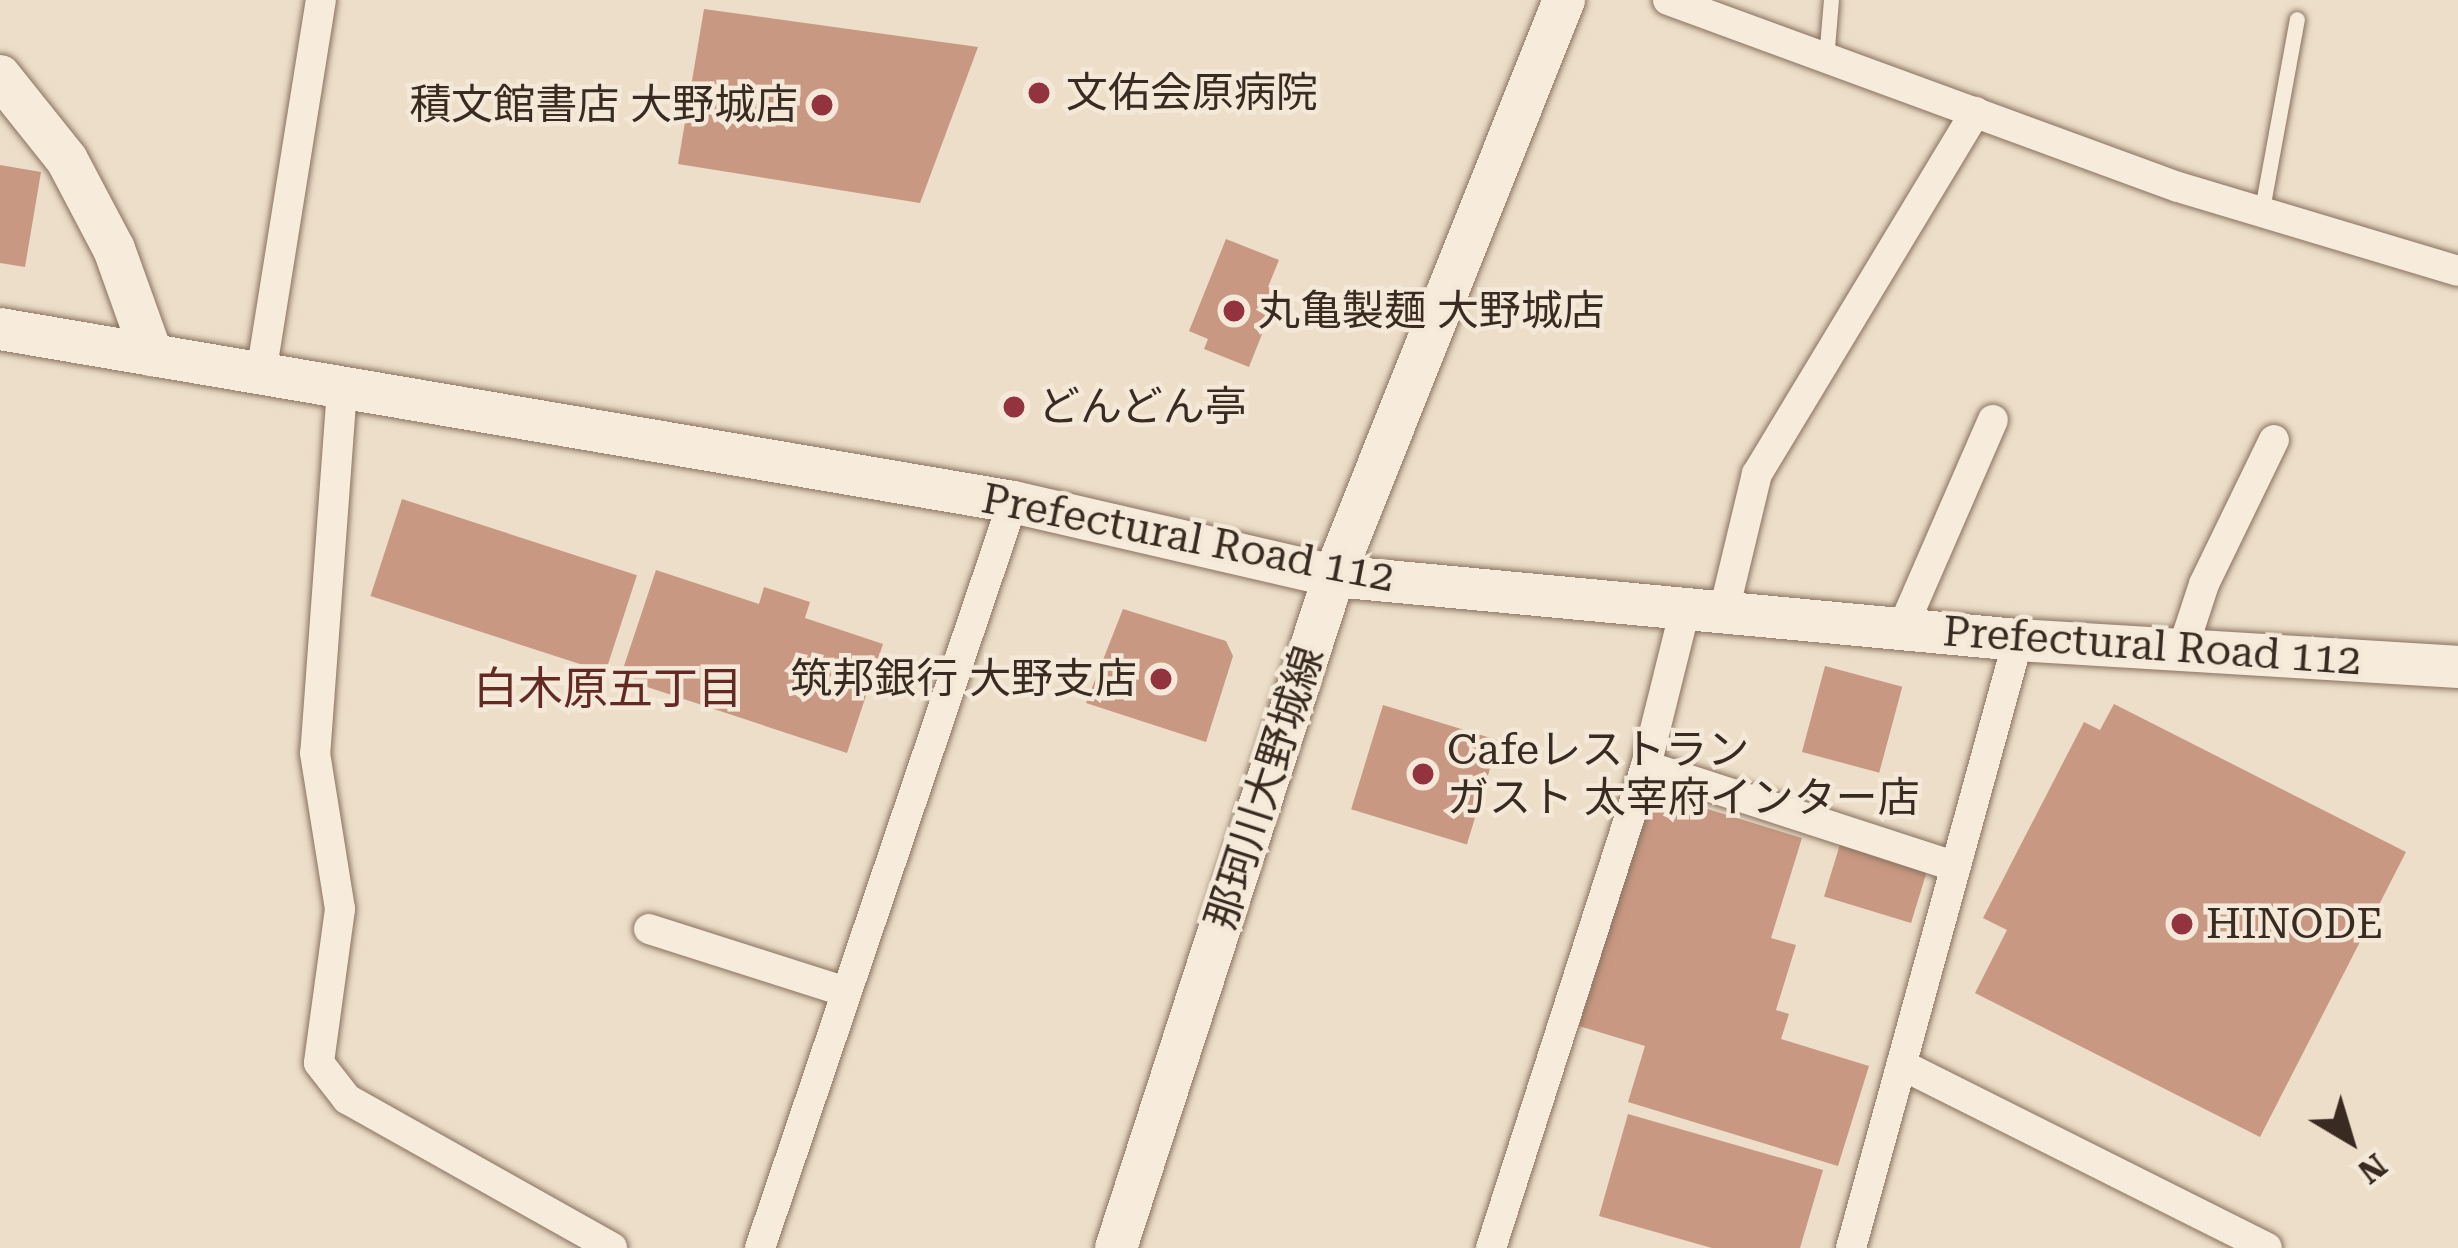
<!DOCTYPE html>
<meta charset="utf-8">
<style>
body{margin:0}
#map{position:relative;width:2458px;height:1248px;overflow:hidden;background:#ecdec9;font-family:"Roboto Serif","Noto Sans JP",serif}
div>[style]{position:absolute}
.building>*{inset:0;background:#c89882;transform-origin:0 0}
.roads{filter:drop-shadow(0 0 3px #88715f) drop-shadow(0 0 3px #88715f)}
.lane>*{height:15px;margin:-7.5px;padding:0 7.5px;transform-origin:7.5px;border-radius:7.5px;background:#f7ecdc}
.street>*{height:30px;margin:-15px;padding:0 15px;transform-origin:15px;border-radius:15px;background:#f7ecdc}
.secondary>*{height:42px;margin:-21px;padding:0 21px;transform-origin:21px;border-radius:21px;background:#f7ecdc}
.dots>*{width:33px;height:33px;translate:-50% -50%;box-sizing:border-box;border:6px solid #f4e9d9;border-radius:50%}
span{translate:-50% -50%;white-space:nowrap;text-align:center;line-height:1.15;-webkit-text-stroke:9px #f4e9d9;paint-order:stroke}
.poi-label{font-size:42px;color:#392b21}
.left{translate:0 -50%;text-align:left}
.right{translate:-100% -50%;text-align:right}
.street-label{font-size:42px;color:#392b21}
.neighbourhood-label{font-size:45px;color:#632a23}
.north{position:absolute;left:2290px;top:1080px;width:120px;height:120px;-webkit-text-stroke:9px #f4e9d9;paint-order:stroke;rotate:142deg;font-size:33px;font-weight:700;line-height:48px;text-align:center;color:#392b21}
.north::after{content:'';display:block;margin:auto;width:42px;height:54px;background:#392b21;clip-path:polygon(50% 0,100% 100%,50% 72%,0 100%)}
</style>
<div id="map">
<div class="building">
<div style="clip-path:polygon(704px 9px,978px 47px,920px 203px,678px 164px)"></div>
<div style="clip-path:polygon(0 165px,41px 172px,25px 267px,0 263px)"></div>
<div style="clip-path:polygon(1226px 239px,1279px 260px,1268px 287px,1279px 291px,1249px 367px,1204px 349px,1208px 339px,1189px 331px)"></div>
<div style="left:402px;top:499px;width:247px;height:102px;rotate:18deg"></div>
<div style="clip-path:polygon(656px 570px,759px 604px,764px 587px,810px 602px,805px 618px,883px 644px,847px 753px,620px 678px)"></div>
<div style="clip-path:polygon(1123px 609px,1226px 641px,1233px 656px,1206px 742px,1086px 703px)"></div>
<div style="left:1825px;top:666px;width:80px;height:89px;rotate:15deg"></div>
<div style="clip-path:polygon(2114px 704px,2406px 852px,2260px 1137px,1975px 993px,2007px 930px,1983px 918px,2084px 722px,2100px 730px)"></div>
<div style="left:1383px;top:705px;width:121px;height:109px;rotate:17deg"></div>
<div style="clip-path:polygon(1652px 792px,1802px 838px,1771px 938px,1796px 945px,1776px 1010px,1789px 1014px,1781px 1039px,1869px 1066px,1838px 1166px,1628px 1102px,1645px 1046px,1579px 1026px)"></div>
<div style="left:1841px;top:841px;width:91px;height:58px;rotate:17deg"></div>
<div style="clip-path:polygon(1628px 1114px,1823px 1170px,1800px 1248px,1712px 1248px,1599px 1216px)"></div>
</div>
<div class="roads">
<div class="lane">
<div style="left:1826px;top:59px;width:59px;rotate:-85.2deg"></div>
<div style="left:2262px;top:209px;width:193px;rotate:-79.6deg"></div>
</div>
<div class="street">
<div style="left:1668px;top:0;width:543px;rotate:20.14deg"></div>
<div style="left:2178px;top:187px;width:292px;rotate:16.7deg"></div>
<div style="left:261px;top:374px;width:379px;rotate:-80.9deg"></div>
<div style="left:342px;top:389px;width:365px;rotate:94.2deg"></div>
<div style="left:315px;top:753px;width:158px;rotate:80.9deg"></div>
<div style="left:340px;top:909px;width:155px;rotate:97.8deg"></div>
<div style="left:319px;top:1063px;width:46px;rotate:52.1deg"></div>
<div style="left:347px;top:1099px;width:304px;rotate:29.3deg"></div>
<div style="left:1724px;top:611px;width:141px;rotate:-76.5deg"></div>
<div style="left:1757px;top:474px;width:423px;rotate:-58.9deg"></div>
<div style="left:1902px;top:629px;width:228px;rotate:-66.5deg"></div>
<div style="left:2183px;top:648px;width:67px;rotate:-71.8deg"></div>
<div style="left:2204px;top:584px;width:160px;rotate:-64.1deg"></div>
<div style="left:1646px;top:766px;width:323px;rotate:18deg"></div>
<div style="left:649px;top:929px;width:207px;rotate:17.7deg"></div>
<div style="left:1902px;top:1065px;width:408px;rotate:26.6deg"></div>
<div style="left:760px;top:1248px;width:788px;rotate:-71.27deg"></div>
<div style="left:1491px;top:1248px;width:506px;rotate:-72.17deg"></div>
<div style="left:1646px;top:766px;width:161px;rotate:-76deg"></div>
<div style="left:1851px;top:1248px;width:631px;rotate:-74.64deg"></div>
</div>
<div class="secondary">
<div style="left:0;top:76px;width:107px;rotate:51.4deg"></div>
<div style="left:67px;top:160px;width:101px;rotate:62.2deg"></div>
<div style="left:114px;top:249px;width:113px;rotate:70.3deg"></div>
<div style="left:0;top:329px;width:1028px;rotate:9.69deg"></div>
<div style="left:1013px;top:502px;width:329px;rotate:13deg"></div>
<div style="left:1334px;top:576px;width:687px;rotate:5.35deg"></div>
<div style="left:2018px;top:640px;width:441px;rotate:3.5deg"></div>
<div style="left:1116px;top:1248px;width:706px;rotate:-72.03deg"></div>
<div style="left:1334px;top:576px;width:620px;rotate:-68.23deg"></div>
</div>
</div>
<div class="dots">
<div style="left:1039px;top:93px;background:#93333d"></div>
<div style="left:822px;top:105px;background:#93333d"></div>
<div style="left:1234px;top:311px;background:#93333d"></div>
<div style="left:1014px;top:407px;background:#93333d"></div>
<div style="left:1161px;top:679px;background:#93333d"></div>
<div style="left:1423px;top:774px;background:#93333d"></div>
<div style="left:2182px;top:924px;background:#93333d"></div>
</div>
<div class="poi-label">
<span class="left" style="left:1066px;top:93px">文佑会原病院</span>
<span class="right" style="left:798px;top:105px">積文館書店 大野城店</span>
<span class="left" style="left:1258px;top:311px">丸亀製麺 大野城店</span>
<span class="left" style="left:1038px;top:407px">どんどん亭</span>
<span class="right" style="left:1137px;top:679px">筑邦銀行 大野支店</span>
<span class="left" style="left:1447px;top:774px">Cafeレストラン<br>ガスト 太宰府インター店</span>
<span class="left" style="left:2206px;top:924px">HINODE</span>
</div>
<div class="street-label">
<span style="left:1188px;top:538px;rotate:11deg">Prefectural Road 112</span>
<span style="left:2152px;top:646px;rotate:4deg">Prefectural Road 112</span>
<span style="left:1265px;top:788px;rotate:-72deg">那珂川大野城線</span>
</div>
<div class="neighbourhood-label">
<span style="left:608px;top:689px">白木原五丁目</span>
</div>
<div class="north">N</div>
</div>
